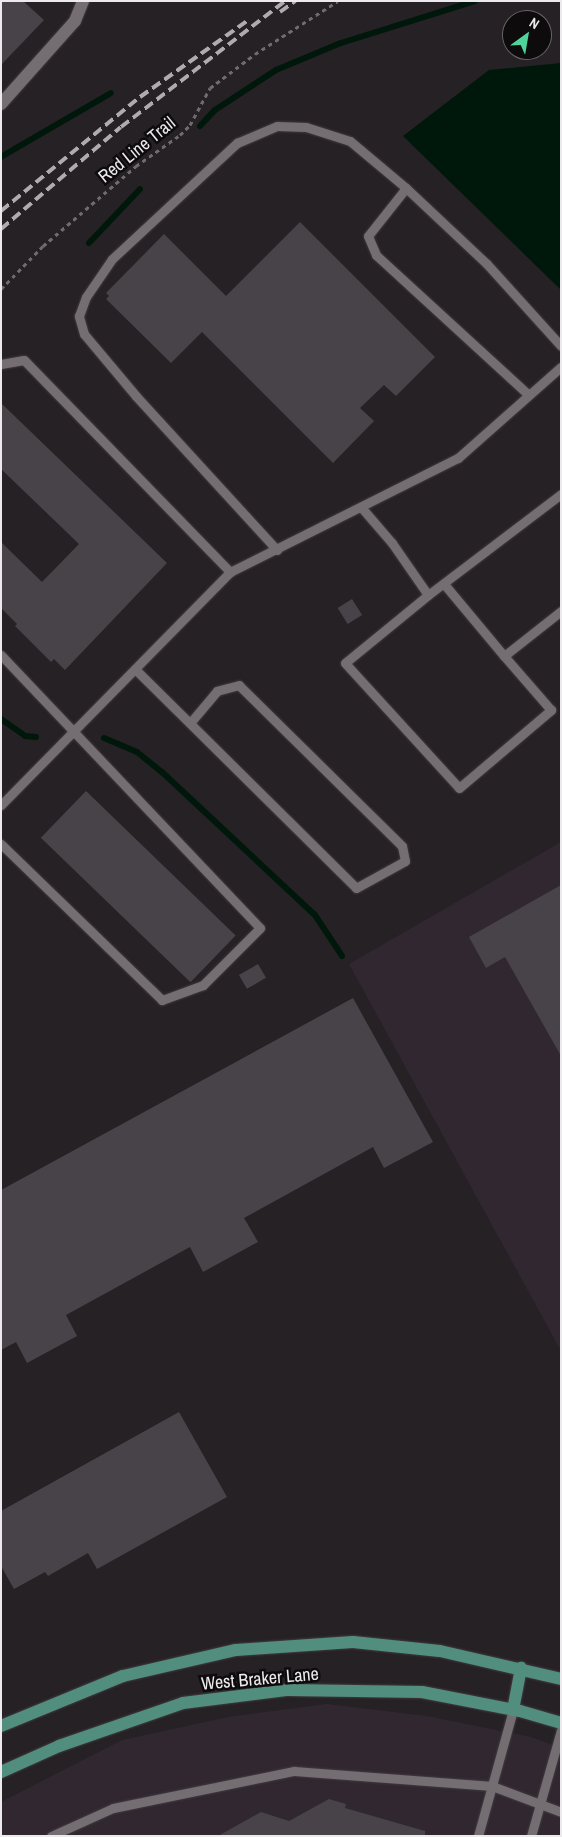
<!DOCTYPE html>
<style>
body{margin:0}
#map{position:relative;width:562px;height:1837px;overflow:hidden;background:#262125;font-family:"Archivo Narrow",sans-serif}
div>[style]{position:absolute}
.built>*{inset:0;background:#312730}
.water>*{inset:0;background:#00170b}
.stream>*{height:6px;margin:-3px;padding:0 3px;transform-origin:3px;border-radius:3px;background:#00170b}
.building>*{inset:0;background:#484348;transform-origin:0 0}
.path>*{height:3px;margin-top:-1.5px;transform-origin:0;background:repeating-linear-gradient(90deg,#6f6b6e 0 4px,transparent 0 8px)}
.roads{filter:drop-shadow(0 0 1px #403b3f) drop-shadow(0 0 1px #403b3f)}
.service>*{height:9px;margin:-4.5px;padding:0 4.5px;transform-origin:4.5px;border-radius:4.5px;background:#746e73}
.minor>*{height:12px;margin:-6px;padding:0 6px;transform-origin:6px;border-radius:6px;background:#746e73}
.secondary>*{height:12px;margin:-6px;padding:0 6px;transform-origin:6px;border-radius:6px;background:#528e7d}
.rail>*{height:4px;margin-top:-2px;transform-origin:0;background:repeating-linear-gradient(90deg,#afacaf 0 10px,transparent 0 15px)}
span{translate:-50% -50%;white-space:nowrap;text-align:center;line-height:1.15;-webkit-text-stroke:5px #0e0b0d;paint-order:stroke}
.street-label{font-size:18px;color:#edeaed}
.frame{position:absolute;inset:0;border:2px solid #edeaed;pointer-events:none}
.north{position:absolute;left:502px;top:10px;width:50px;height:50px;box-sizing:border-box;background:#0e0b0d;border:1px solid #676467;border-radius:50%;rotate:32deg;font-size:14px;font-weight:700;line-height:20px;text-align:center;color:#edeaed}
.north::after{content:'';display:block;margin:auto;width:18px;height:22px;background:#4ed39a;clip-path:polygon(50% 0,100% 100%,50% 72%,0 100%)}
</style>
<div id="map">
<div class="built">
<div style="clip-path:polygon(561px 842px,561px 1351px,349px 964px)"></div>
<div style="clip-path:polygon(327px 1704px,427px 1716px,531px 1737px,561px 1748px,561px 1836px,1px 1836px,1px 1802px,122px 1740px,228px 1717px)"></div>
</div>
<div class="water">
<div style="clip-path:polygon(561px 63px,561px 290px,403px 136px,489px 70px)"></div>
</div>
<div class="stream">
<div style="left:200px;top:126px;width:22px;rotate:-47deg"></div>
<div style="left:215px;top:110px;width:73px;rotate:-33.3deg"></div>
<div style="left:276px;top:70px;width:70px;rotate:-22.6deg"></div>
<div style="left:341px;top:43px;width:140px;rotate:-17.4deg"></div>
<div style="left:1px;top:157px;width:127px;rotate:-30.2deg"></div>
<div style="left:89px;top:243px;width:74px;rotate:-46.6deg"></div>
<div style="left:1px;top:719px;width:29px;rotate:35deg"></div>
<div style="left:25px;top:736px;width:11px;rotate:5deg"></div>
<div style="left:104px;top:738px;width:36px;rotate:23deg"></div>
<div style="left:137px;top:752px;width:32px;rotate:39deg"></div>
<div style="left:162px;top:772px;width:209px;rotate:43.1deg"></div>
<div style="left:315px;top:915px;width:49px;rotate:56.6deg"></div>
</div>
<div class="building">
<div style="clip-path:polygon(1px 1px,23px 1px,44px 20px,1px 65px)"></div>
<div style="clip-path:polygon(300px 222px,435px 357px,396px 396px,384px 385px,360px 408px,374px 421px,333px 463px,202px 332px,171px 363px,106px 299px,109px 296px,106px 293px,164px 234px,226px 296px)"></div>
<div style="clip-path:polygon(1px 403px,167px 563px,65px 670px,54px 659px,51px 662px,15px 626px,17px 624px,1px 608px,1px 542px,42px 582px,79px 544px,1px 469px)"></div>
<div style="left:352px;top:599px;width:19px;height:17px;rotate:58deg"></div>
<div style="left:86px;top:791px;width:208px;height:65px;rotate:44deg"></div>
<div style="clip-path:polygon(561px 885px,561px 1056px,505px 957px,486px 968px,469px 937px)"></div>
<div style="left:258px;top:964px;width:16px;height:22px;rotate:60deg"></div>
<div style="clip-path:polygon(353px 998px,433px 1142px,384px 1168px,373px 1147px,244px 1218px,258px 1242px,203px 1272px,190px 1247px,66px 1315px,77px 1336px,27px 1363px,16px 1342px,1px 1350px,1px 1190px)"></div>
<div style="clip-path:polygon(179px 1412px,227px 1497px,97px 1569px,88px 1553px,48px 1576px,45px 1572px,14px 1589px,1px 1566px,1px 1511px)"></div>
<div style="clip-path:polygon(329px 1799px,346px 1804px,345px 1808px,425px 1831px,425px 1836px,218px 1836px,261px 1812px,289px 1821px)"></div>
</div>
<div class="path">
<div style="left:1px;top:289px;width:60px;rotate:-45.7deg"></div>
<div style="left:43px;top:246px;width:123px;rotate:-40.7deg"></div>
<div style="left:136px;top:166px;width:54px;rotate:-35.2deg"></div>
<div style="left:180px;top:135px;width:14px;rotate:-45deg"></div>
<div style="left:190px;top:125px;width:42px;rotate:-61.6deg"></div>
<div style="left:210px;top:88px;width:56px;rotate:-37.1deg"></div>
<div style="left:255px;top:54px;width:98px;rotate:-32.6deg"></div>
</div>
<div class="roads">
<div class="service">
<div style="left:406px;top:188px;width:61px;rotate:128.4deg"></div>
<div style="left:368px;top:236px;width:21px;rotate:67deg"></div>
<div style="left:376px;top:255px;width:207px;rotate:42.5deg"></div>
<div style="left:1px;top:364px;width:23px;rotate:-10deg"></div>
<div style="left:24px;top:360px;width:296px;rotate:45.8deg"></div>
<div style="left:361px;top:507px;width:48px;rotate:49.3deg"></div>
<div style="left:392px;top:543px;width:63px;rotate:55.3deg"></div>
<div style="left:428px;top:595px;width:167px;rotate:-37.2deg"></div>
<div style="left:277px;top:550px;width:209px;rotate:-132.5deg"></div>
<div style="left:136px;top:396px;width:81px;rotate:-130deg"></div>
<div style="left:84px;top:334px;width:19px;rotate:-106deg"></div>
<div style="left:79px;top:316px;width:20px;rotate:-70deg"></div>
<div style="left:86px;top:297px;width:46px;rotate:-55.6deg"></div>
<div style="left:112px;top:259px;width:171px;rotate:-42.9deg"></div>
<div style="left:237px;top:143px;width:43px;rotate:-23deg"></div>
<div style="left:277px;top:126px;width:29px;rotate:2deg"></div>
<div style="left:306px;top:127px;width:46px;rotate:17.7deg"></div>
<div style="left:350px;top:141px;width:73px;rotate:40deg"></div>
<div style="left:406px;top:188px;width:111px;rotate:43.2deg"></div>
<div style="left:487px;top:264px;width:110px;rotate:47.9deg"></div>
<div style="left:444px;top:584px;width:94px;rotate:50.2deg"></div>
<div style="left:504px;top:656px;width:73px;rotate:-38.3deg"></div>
<div style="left:428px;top:595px;width:107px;rotate:140.7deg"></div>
<div style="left:345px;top:663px;width:169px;rotate:47.6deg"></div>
<div style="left:459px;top:788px;width:121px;rotate:-40.3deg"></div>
<div style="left:551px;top:710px;width:72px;rotate:-131deg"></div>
<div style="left:1px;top:655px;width:376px;rotate:46.5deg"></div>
<div style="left:260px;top:928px;width:81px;rotate:135deg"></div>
<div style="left:203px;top:985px;width:44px;rotate:159.9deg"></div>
<div style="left:162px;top:1000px;width:224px;rotate:-135.9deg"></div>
<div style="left:135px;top:669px;width:311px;rotate:44.7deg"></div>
<div style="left:356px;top:888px;width:56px;rotate:-28.9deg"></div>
<div style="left:405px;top:861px;width:15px;rotate:-101deg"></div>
<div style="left:402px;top:846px;width:229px;rotate:-135.4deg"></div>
<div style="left:239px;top:685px;width:23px;rotate:165deg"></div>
<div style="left:217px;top:691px;width:42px;rotate:130.2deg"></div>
<div style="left:1px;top:805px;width:327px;rotate:-45.5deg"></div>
<div style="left:230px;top:572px;width:255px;rotate:-26.6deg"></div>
<div style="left:458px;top:458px;width:137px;rotate:-41.5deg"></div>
<div style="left:51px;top:1836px;width:68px;rotate:-24.3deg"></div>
<div style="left:113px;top:1808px;width:185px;rotate:-11.6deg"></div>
<div style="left:294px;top:1771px;width:199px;rotate:4.3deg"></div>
<div style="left:492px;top:1786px;width:74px;rotate:20.6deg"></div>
<div style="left:478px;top:1836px;width:131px;rotate:-74.5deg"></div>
<div style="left:531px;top:1836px;width:110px;rotate:-74.2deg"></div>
</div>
<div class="minor">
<div style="left:1px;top:104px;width:111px;rotate:-48.3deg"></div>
<div style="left:75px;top:21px;width:22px;rotate:-68deg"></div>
</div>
<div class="secondary">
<div style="left:513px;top:1710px;width:43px;rotate:-79.2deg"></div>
<div style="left:1px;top:1726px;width:132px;rotate:-22.3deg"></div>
<div style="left:123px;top:1676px;width:116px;rotate:-13deg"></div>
<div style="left:236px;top:1650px;width:117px;rotate:-3.9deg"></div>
<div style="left:353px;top:1642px;width:87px;rotate:5.9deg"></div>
<div style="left:440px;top:1651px;width:124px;rotate:13deg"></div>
<div style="left:1px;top:1772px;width:64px;rotate:-24.1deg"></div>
<div style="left:59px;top:1746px;width:131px;rotate:-19.1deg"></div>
<div style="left:183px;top:1703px;width:106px;rotate:-7.1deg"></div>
<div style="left:288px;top:1690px;width:134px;rotate:0.9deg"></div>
<div style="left:422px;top:1692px;width:100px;rotate:11deg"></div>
<div style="left:520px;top:1711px;width:43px;rotate:16.3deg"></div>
</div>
</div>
<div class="rail">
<div style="left:280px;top:12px;width:19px;rotate:-36deg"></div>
<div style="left:1px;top:211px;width:180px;rotate:-39.4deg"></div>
<div style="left:140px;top:97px;width:131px;rotate:-35.4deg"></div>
<div style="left:1px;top:229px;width:157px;rotate:-40.4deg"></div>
<div style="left:121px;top:127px;width:207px;rotate:-37.5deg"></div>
</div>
<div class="street-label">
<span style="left:137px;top:150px;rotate:-39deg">Red Line Trail</span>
<span style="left:260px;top:1679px;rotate:-5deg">West Braker Lane</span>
</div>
<div class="frame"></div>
<div class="north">N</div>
</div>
